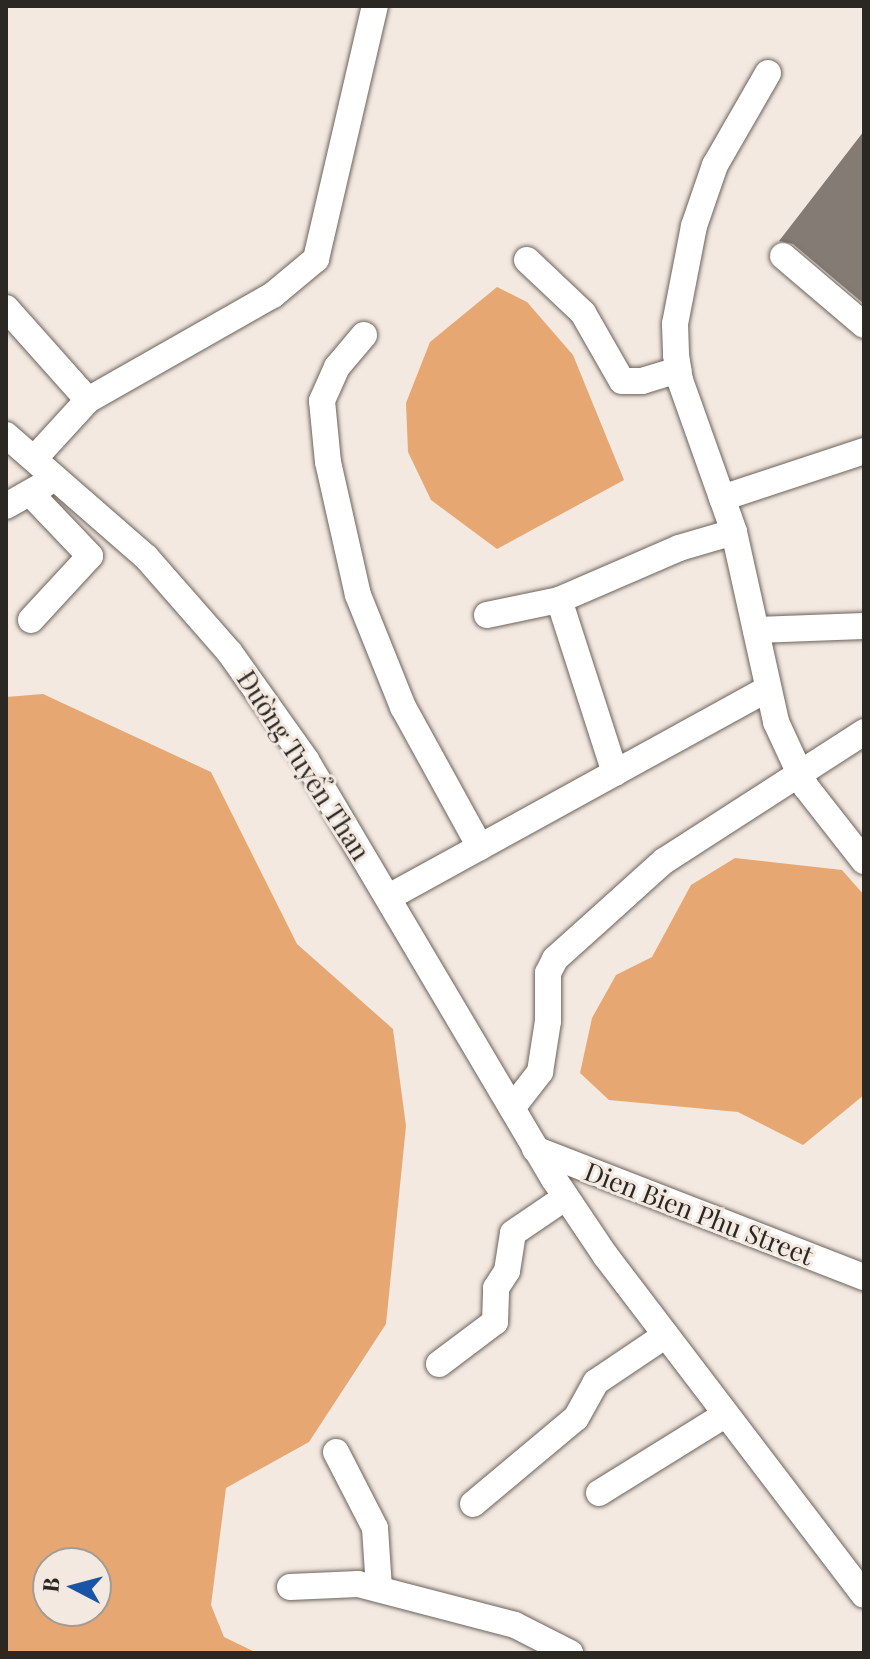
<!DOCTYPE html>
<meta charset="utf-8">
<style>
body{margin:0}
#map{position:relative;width:870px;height:1659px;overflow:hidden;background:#f3e9e1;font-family:"Playfair Display",serif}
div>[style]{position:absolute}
.forest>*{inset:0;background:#e7a772}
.building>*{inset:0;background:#847b74}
.roads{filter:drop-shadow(0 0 2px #6c635c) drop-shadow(0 0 2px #6c635c)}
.minor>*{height:26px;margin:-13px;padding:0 13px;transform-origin:13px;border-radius:13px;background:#fff}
span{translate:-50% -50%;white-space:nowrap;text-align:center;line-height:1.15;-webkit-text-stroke:6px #f3e9e1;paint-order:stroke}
.street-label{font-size:26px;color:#2b2824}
.frame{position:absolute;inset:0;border:8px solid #2b2824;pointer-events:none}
.north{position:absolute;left:32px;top:1547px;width:80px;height:80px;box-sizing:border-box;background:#f3e9e1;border:2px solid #a39c95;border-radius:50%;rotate:276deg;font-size:22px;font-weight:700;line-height:32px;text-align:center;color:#2b2824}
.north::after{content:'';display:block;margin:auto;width:28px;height:36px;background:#1954a5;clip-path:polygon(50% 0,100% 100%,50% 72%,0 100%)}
</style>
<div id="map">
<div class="forest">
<div style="clip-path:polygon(497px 287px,527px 302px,573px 355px,624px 480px,497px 549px,431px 500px,408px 452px,406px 403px,430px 342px)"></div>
<div style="clip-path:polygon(evenodd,43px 694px,211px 772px,297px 944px,393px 1029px,406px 1126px,386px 1324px,309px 1442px,226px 1488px,211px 1605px,224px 1637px,257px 1653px,6px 1653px,6px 697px,43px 694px,48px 1563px,96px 1563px,96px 1611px,48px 1611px,48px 1563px)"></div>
<div style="clip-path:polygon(735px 858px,842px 870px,864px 895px,864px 1095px,803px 1145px,738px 1112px,609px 1100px,580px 1073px,592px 1018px,616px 975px,652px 957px,691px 885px)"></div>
</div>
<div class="building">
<div style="clip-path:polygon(864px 131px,864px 304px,793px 244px,779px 241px)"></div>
</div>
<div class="roads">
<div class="minor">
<div style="left:768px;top:73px;width:106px;rotate:119.9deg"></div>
<div style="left:715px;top:165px;width:65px;rotate:109deg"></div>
<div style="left:694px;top:226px;width:100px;rotate:101deg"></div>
<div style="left:675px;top:324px;width:31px;rotate:88deg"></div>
<div style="left:676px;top:355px;width:25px;rotate:81deg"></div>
<div style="left:680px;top:380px;width:161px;rotate:70.4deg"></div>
<div style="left:734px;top:532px;width:195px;rotate:77.5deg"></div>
<div style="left:776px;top:722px;width:72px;rotate:65.2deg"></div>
<div style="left:806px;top:787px;width:94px;rotate:51.9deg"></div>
<div style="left:783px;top:256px;width:106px;rotate:40.4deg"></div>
<div style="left:527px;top:260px;width:77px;rotate:43.4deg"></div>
<div style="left:583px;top:313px;width:78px;rotate:60.2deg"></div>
<div style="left:622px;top:381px;width:20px"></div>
<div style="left:642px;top:381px;width:38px;rotate:-17deg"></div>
<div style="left:6px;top:308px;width:123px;rotate:48.3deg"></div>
<div style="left:88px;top:400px;width:80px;rotate:132.5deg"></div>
<div style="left:364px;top:335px;width:42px;rotate:130.2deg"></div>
<div style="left:337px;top:367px;width:37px;rotate:114deg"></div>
<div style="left:322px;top:401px;width:61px;rotate:84.4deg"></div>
<div style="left:328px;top:462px;width:136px;rotate:77.3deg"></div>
<div style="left:358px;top:595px;width:121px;rotate:68.1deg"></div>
<div style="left:403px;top:707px;width:160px;rotate:61.2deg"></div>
<div style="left:88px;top:400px;width:213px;rotate:-29.6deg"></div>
<div style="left:273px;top:295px;width:56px;rotate:-39.9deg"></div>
<div style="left:316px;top:259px;width:260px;rotate:-76.9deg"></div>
<div style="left:6px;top:435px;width:186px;rotate:41.1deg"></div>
<div style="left:146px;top:557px;width:128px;rotate:48.8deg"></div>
<div style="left:230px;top:653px;width:131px;rotate:54.6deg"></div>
<div style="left:306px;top:760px;width:487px;rotate:59.4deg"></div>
<div style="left:554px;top:1179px;width:92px;rotate:56.1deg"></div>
<div style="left:605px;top:1255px;width:427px;rotate:52.7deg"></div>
<div style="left:30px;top:493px;width:87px;rotate:46.4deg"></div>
<div style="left:90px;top:556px;width:87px;rotate:132.7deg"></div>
<div style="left:722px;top:498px;width:150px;rotate:-18.3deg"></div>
<div style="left:6px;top:506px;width:45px;rotate:-29.4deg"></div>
<div style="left:487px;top:615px;width:74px;rotate:-11.8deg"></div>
<div style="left:756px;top:630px;width:108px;rotate:-2.1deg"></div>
<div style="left:615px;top:773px;width:182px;rotate:-107.9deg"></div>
<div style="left:559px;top:600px;width:131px;rotate:-23.4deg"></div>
<div style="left:679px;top:548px;width:57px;rotate:-16.2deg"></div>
<div style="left:389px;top:897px;width:431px;rotate:-28.8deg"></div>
<div style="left:512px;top:1108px;width:46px;rotate:-52.1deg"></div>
<div style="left:540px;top:1072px;width:52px;rotate:-81.1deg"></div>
<div style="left:548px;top:1021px;width:48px;rotate:-90deg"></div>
<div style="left:548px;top:973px;width:16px;rotate:-63deg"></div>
<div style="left:555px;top:959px;width:147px;rotate:-42deg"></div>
<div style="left:664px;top:861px;width:238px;rotate:-32.8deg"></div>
<div style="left:535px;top:1149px;width:353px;rotate:21.3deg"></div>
<div style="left:439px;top:1364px;width:70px;rotate:-36.9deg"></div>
<div style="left:495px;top:1322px;width:34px;rotate:-88deg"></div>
<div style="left:496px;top:1288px;width:20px;rotate:-57deg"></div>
<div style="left:507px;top:1271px;width:38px;rotate:-81deg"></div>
<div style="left:513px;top:1233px;width:64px;rotate:-34.2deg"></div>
<div style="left:336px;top:1452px;width:85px;rotate:62.8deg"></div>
<div style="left:375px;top:1528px;width:61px;rotate:86.2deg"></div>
<div style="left:599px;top:1493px;width:148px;rotate:-31.8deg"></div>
<div style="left:473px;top:1504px;width:134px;rotate:-39.9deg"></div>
<div style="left:576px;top:1418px;width:41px;rotate:-60.9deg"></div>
<div style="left:596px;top:1382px;width:84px;rotate:-33.9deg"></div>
<div style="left:290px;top:1587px;width:68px;rotate:-2.5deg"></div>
<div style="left:358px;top:1584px;width:162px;rotate:14.6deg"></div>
<div style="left:515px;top:1625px;width:62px;rotate:27deg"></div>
</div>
</div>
<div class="street-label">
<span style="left:304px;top:765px;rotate:57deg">Đường Tuyển Than</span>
<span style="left:699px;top:1213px;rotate:21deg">Dien Bien Phu Street</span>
</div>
<div class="frame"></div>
<div class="north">B</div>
</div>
